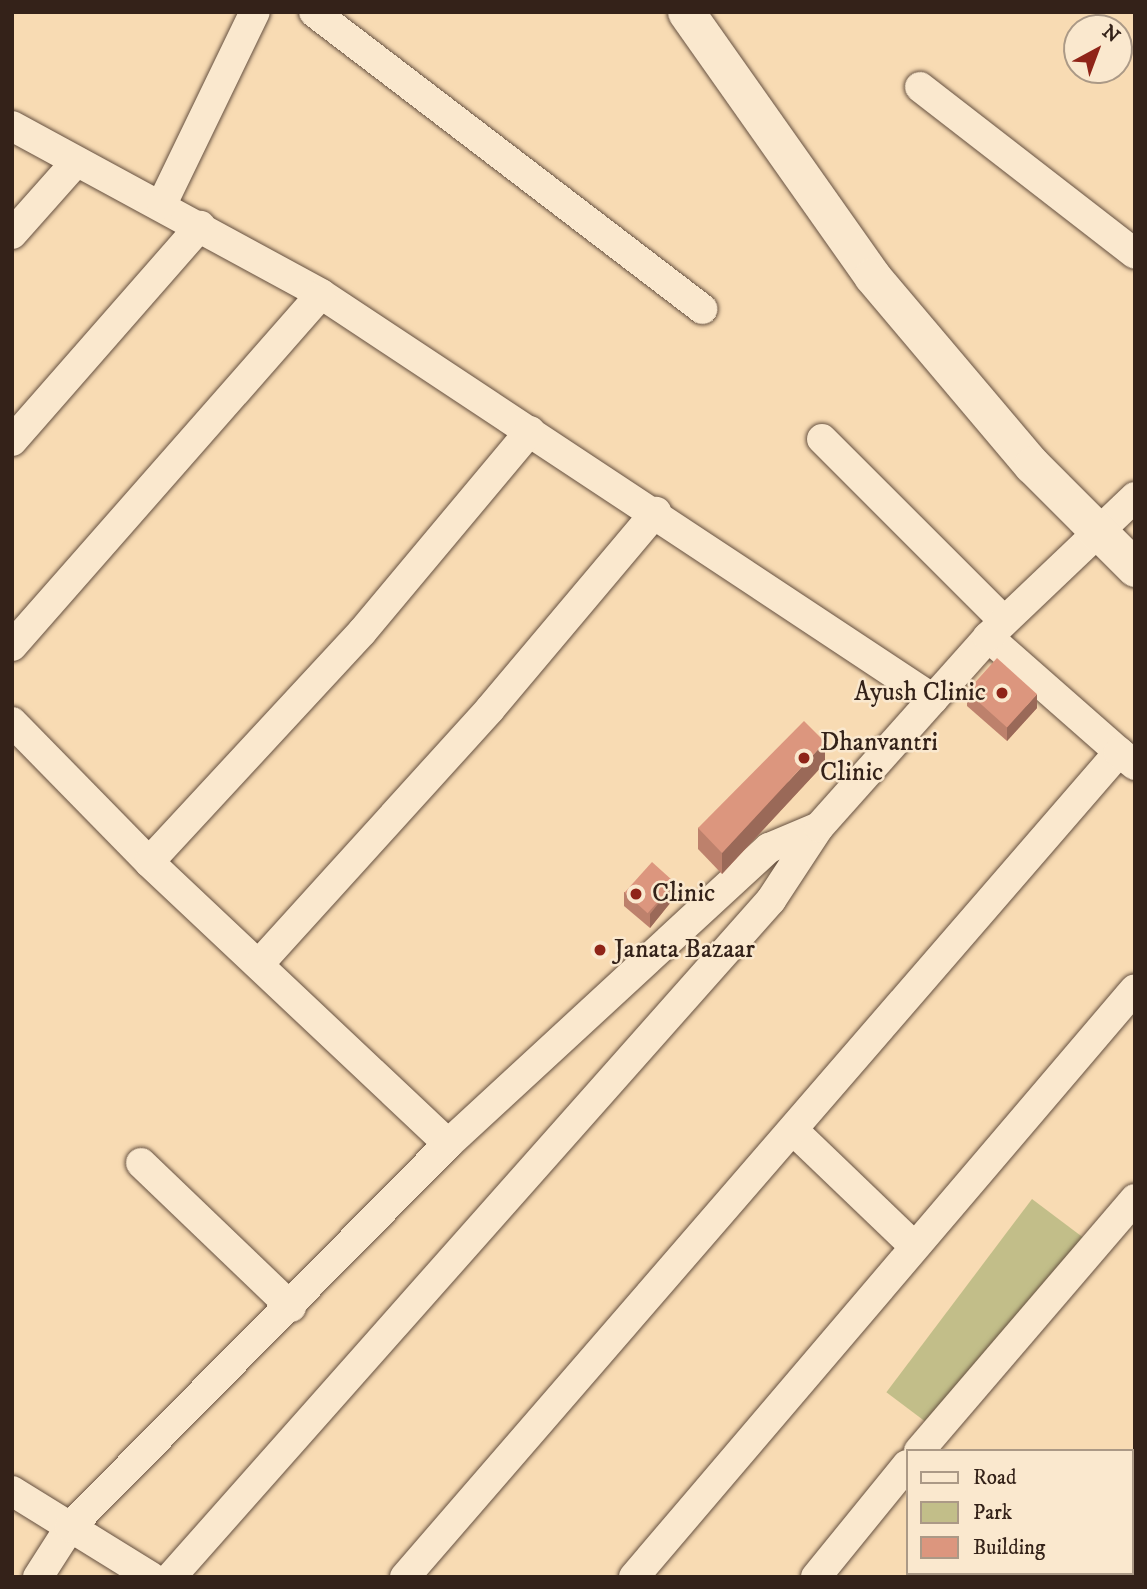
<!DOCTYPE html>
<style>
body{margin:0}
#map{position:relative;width:1147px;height:1589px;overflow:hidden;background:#f8dbb3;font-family:"IM FELL DW Pica",serif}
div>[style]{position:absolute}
.green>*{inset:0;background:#c2be89;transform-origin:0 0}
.roads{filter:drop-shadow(0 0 2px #655040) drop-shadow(0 0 2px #655040)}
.minor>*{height:30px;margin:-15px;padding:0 15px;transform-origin:15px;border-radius:15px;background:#fae8ce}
.tertiary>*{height:37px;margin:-18.5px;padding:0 18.5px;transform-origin:18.5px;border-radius:18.5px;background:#fae8ce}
.wall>*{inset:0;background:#bd816c}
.shaded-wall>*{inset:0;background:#9a6958}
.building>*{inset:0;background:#dc967e;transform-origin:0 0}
.dots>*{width:19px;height:19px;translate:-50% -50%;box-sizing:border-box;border:4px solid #fae8ce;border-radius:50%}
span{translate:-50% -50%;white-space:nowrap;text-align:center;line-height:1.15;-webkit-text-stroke:5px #fae8ce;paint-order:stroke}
.poi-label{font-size:26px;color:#342219}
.right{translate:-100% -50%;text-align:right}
.left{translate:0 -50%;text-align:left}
.frame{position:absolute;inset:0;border:14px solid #342219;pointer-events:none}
.legend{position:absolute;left:906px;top:1449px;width:228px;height:126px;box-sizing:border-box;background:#fae8ce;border:2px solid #ab9986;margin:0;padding:9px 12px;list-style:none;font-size:21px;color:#342219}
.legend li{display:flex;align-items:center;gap:14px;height:35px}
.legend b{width:35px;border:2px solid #ab9986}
.north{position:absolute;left:1063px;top:14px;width:70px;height:70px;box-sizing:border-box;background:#fae8ce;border:2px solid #ab9986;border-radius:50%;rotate:41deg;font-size:19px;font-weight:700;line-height:28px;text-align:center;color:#342219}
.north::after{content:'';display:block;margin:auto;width:24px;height:32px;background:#8f2418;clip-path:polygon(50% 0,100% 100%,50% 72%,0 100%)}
</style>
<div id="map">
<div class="green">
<div style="left:1032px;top:1199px;width:74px;height:242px;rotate:37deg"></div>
</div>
<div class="roads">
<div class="minor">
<div style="left:314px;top:12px;width:489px;rotate:37.4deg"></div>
<div style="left:920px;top:87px;width:272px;rotate:37.8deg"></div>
<div style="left:12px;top:126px;width:352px;rotate:28.5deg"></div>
<div style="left:321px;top:294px;width:734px;rotate:33.5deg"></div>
<div style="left:162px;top:204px;width:213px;rotate:-64.2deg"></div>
<div style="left:12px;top:234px;width:96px;rotate:-48.4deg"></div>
<div style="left:822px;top:439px;width:257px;rotate:45deg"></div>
<div style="left:12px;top:441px;width:286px;rotate:-48.8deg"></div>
<div style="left:988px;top:637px;width:174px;rotate:41.3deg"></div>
<div style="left:12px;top:646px;width:468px;rotate:-48.7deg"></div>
<div style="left:12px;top:722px;width:196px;rotate:45.6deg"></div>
<div style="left:149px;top:862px;width:411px;rotate:43.3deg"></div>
<div style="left:149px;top:862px;width:313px;rotate:-47.2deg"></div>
<div style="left:362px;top:632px;width:262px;rotate:-50.1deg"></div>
<div style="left:259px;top:964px;width:344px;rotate:-47.8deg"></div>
<div style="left:490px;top:709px;width:258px;rotate:-49.9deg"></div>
<div style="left:794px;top:1131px;width:163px;rotate:43.8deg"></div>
<div style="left:141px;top:1163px;width:208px;rotate:43.8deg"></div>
<div style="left:919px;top:1451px;width:332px;rotate:-49.4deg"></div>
<div style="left:12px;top:1491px;width:163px;rotate:31.7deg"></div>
<div style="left:38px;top:1577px;width:59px;rotate:-57.4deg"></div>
<div style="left:70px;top:1527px;width:538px;rotate:-45.38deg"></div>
<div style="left:448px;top:1144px;width:437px;rotate:-42.7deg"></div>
<div style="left:769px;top:848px;width:54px;rotate:-22.8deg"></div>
<div style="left:171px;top:1577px;width:905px;rotate:-48.45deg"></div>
<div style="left:771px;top:900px;width:87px;rotate:-56.7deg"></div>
<div style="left:819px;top:827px;width:254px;rotate:-48.3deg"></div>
<div style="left:988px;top:637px;width:203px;rotate:-43.6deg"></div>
<div style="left:405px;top:1577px;width:1091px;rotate:-49.13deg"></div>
<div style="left:1119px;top:752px;width:21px;rotate:39deg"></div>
<div style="left:634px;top:1577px;width:772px;rotate:-49.57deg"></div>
<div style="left:816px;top:1577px;width:144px;rotate:-50.9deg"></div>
</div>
<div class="tertiary">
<div style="left:686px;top:12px;width:323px;rotate:54.8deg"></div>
<div style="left:872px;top:276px;width:248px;rotate:49.8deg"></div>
<div style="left:1032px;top:465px;width:146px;rotate:45deg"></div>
</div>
</div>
<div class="wall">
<div style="clip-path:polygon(967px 691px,1037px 708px,1007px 741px,967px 706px)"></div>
<div style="clip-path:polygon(825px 763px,722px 874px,698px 849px,698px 828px)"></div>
<div style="clip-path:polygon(624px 892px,675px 897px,650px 928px,624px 906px)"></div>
</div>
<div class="shaded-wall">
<div style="clip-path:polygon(1037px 694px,1037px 708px,1007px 741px,1007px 727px)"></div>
<div style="clip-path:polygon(825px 742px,825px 763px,722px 874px,722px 853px)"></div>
<div style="clip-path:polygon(675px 883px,675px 897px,650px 928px,650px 914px)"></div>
</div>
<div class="building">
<div style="left:997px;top:658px;width:54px;height:45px;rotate:42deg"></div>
<div style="clip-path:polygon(804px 721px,825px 742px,722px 853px,698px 828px)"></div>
<div style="left:652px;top:862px;width:31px;height:41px;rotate:42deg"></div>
</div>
<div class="dots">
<div style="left:1002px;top:693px;background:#8f2418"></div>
<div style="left:804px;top:758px;background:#8f2418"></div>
<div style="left:636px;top:894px;background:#8f2418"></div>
<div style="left:600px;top:950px;background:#8f2418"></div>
</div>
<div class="poi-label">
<span class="right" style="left:986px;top:693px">Ayush Clinic</span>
<span class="left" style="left:820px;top:758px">Dhanvantri<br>Clinic</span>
<span class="left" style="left:652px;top:894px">Clinic</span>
<span class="left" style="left:614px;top:950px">Janata Bazaar</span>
</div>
<div class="frame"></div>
<ul class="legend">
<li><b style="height:9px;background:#fae8ce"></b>Road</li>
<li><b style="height:19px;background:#c2be89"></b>Park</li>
<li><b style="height:19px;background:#dc967e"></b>Building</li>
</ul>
<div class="north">N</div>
</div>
